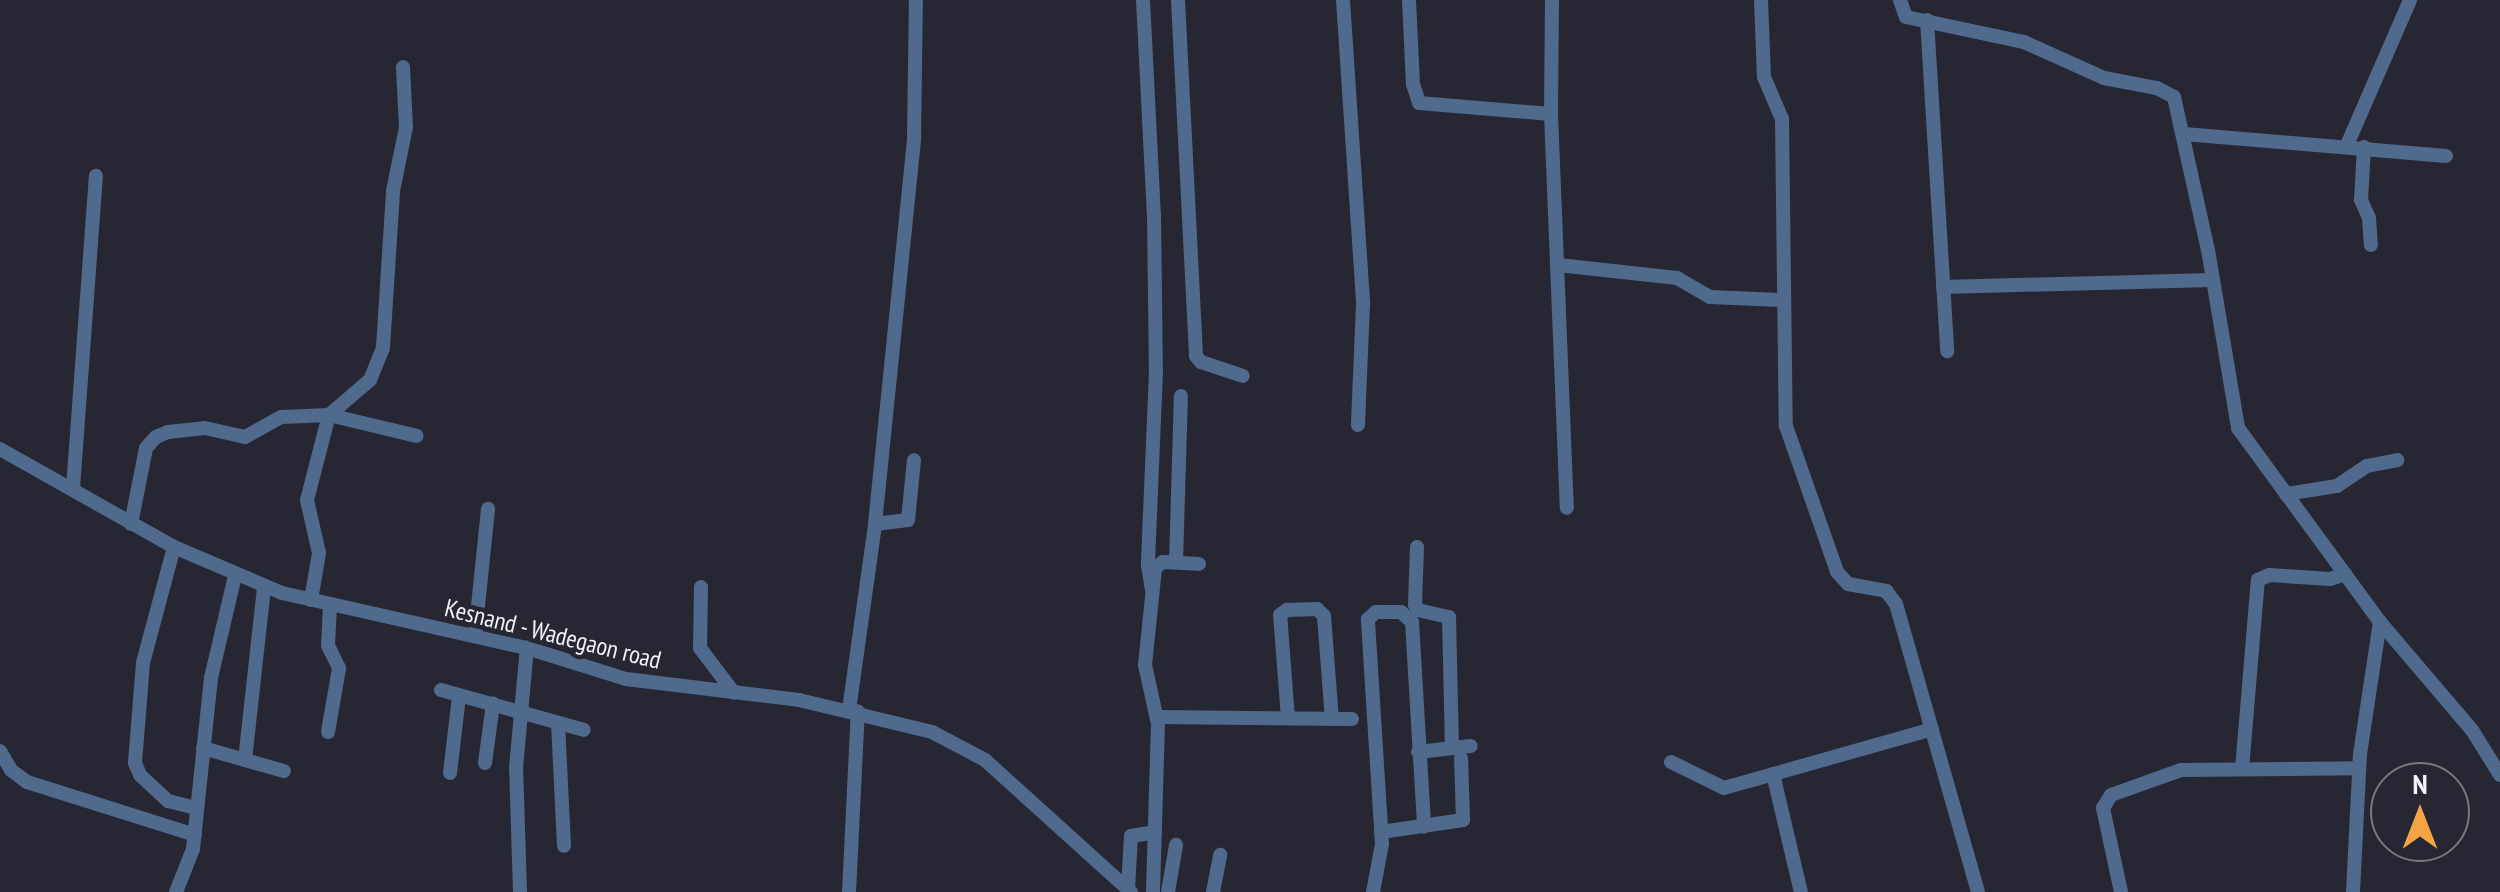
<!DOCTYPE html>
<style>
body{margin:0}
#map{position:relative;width:2500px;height:892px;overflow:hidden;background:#272733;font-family:"PT Sans Narrow",sans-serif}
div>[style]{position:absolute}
.minor>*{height:14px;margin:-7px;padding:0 7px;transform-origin:7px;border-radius:7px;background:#506a8e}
span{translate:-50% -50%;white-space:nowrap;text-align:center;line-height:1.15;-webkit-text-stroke:9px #272733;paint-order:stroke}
.street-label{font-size:25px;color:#f1f1fa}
.north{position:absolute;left:2370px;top:762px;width:100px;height:100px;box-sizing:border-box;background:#272733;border:2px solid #787883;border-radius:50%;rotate:0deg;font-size:28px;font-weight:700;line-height:40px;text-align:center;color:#f1f1fa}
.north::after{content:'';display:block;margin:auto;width:35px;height:45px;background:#f4a444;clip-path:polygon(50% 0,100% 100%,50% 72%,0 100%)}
</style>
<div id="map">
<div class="minor">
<div style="left:1143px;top:0;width:215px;rotate:87.1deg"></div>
<div style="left:1154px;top:215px;width:156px;rotate:89.3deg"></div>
<div style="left:1156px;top:371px;width:194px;rotate:92.4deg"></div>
<div style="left:1148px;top:565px;width:24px;rotate:81deg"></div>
<div style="left:1178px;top:0;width:356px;rotate:87.1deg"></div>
<div style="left:1196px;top:356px;width:8px;rotate:50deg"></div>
<div style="left:1201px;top:362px;width:44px;rotate:18.4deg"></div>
<div style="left:1343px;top:0;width:305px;rotate:86.2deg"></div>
<div style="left:1363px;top:304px;width:121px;rotate:92.4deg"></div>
<div style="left:1409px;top:0;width:84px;rotate:87.3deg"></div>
<div style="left:1413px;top:84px;width:20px;rotate:72deg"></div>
<div style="left:1419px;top:103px;width:132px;rotate:4.8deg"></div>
<div style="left:1552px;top:0;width:114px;rotate:90.5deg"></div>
<div style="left:1551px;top:114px;width:394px;rotate:87.7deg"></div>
<div style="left:1761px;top:0;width:77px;rotate:87.8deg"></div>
<div style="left:1764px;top:77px;width:46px;rotate:66.8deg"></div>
<div style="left:1782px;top:119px;width:307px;rotate:89.3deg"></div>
<div style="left:1786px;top:426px;width:155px;rotate:70.7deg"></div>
<div style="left:1837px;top:572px;width:16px;rotate:47deg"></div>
<div style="left:1848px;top:584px;width:39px;rotate:10deg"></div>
<div style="left:1886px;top:591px;width:16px;rotate:52deg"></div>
<div style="left:1896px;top:604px;width:299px;rotate:74.1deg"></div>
<div style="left:1900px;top:0;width:18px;rotate:71deg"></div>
<div style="left:1906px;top:17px;width:121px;rotate:12deg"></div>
<div style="left:2024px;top:42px;width:88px;rotate:24.2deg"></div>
<div style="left:2104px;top:78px;width:54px;rotate:10.7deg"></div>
<div style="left:2157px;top:88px;width:19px;rotate:28deg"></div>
<div style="left:2174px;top:97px;width:157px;rotate:77.5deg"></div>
<div style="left:2208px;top:250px;width:181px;rotate:80.4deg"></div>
<div style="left:2238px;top:428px;width:240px;rotate:53.8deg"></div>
<div style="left:2380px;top:622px;width:142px;rotate:49.6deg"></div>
<div style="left:2472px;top:730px;width:53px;rotate:58.1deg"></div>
<div style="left:1927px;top:20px;width:332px;rotate:86.5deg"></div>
<div style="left:2184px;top:134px;width:263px;rotate:4.8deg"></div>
<div style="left:2347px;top:145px;width:158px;rotate:-66.5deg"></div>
<div style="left:2364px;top:147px;width:53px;rotate:93.2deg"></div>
<div style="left:2361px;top:200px;width:20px;rotate:66deg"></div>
<div style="left:2369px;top:218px;width:27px;rotate:86deg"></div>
<div style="left:1558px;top:265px;width:120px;rotate:6.2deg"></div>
<div style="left:1677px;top:278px;width:38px;rotate:30deg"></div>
<div style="left:1710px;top:297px;width:73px;rotate:2.4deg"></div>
<div style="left:1943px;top:287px;width:269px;rotate:-1.5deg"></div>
<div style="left:0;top:449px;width:200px;rotate:29.4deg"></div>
<div style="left:174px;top:547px;width:117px;rotate:23.1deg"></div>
<div style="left:282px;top:593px;width:251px;rotate:12.7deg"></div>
<div style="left:527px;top:648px;width:104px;rotate:17.4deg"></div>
<div style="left:626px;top:679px;width:174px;rotate:6.9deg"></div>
<div style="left:799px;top:700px;width:137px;rotate:13.5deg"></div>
<div style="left:932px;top:732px;width:60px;rotate:27.8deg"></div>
<div style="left:985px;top:760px;width:197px;rotate:42.1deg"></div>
<div style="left:73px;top:488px;width:313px;rotate:-85.8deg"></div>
<div style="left:2286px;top:494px;width:52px;rotate:-8.9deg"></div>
<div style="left:2337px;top:486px;width:36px;rotate:-34deg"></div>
<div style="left:2367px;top:466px;width:31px;rotate:-11deg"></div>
<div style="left:131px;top:524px;width:77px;rotate:-78.8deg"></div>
<div style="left:146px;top:448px;width:15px;rotate:-48deg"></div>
<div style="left:156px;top:437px;width:13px;rotate:-23deg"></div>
<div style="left:168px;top:432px;width:37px;rotate:-6deg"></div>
<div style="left:205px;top:428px;width:41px;rotate:12.7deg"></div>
<div style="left:245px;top:437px;width:41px;rotate:-29.1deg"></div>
<div style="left:281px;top:417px;width:48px;rotate:-2.4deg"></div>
<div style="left:329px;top:415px;width:90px;rotate:13.4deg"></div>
<div style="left:875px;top:524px;width:33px;rotate:-7deg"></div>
<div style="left:908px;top:520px;width:60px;rotate:-84.3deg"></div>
<div style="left:174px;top:547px;width:120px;rotate:105deg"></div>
<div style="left:143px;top:663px;width:100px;rotate:94.6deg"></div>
<div style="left:135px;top:763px;width:13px;rotate:67deg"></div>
<div style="left:140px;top:775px;width:38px;rotate:43deg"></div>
<div style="left:168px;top:801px;width:30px;rotate:14deg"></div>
<div style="left:1417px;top:547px;width:58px;rotate:92deg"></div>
<div style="left:1415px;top:605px;width:6px;rotate:59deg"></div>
<div style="left:1418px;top:610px;width:32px;rotate:13deg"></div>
<div style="left:1449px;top:617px;width:131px;rotate:88.7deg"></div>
<div style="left:1176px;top:562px;width:166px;rotate:-88.3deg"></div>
<div style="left:701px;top:587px;width:61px;rotate:90.9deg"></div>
<div style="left:700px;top:648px;width:56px;rotate:52.9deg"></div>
<div style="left:311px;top:600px;width:48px;rotate:-80.3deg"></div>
<div style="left:319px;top:553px;width:54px;rotate:-102.8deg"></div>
<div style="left:307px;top:500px;width:88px;rotate:-75.5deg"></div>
<div style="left:329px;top:415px;width:54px;rotate:-40.5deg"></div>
<div style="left:370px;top:380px;width:35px;rotate:-68deg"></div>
<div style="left:383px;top:347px;width:156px;rotate:-86.3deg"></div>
<div style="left:393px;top:191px;width:65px;rotate:-78.5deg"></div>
<div style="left:406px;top:127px;width:60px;rotate:-92.9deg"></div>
<div style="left:475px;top:635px;width:127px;rotate:-84.1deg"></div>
<div style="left:441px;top:690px;width:148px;rotate:15.6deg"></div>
<div style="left:849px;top:710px;width:188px;rotate:-82deg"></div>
<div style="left:875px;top:524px;width:388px;rotate:-84.2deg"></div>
<div style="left:914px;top:138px;width:138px;rotate:-89.2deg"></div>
<div style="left:1157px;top:717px;width:195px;rotate:0.6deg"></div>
<div style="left:1288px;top:718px;width:103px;rotate:-94.4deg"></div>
<div style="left:1280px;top:615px;width:9px;rotate:-36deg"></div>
<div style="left:1287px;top:610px;width:30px;rotate:-2deg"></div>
<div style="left:1317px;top:609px;width:10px;rotate:45deg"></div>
<div style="left:1324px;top:616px;width:103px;rotate:85.6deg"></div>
<div style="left:558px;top:723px;width:123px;rotate:87.2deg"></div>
<div style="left:328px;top:732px;width:65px;rotate:-80.2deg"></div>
<div style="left:339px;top:668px;width:25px;rotate:-116deg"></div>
<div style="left:328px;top:645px;width:40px;rotate:-87.1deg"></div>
<div style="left:203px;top:748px;width:84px;rotate:15.9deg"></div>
<div style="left:0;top:751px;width:22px;rotate:60deg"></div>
<div style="left:11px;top:770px;width:20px;rotate:37deg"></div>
<div style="left:27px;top:782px;width:176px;rotate:17.5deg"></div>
<div style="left:1418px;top:752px;width:53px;rotate:-6.5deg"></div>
<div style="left:245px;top:760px;width:174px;rotate:-83.7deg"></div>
<div style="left:1671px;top:762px;width:59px;rotate:26.1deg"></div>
<div style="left:1724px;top:788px;width:216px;rotate:-15.8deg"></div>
<div style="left:485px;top:763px;width:60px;rotate:-82.3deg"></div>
<div style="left:2242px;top:769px;width:190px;rotate:-85.2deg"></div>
<div style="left:2258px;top:580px;width:12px;rotate:-24deg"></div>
<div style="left:2269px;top:575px;width:61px;rotate:3.8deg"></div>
<div style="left:2330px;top:579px;width:16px;rotate:-18deg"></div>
<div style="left:450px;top:773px;width:78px;rotate:-83.3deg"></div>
<div style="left:1773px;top:774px;width:121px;rotate:76.7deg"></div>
<div style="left:1381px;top:832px;width:83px;rotate:-8.3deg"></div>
<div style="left:1463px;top:820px;width:62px;rotate:-91.8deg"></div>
<div style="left:1128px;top:889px;width:53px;rotate:-86.8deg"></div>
<div style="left:1131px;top:836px;width:24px;rotate:-9deg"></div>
<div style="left:176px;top:892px;width:46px;rotate:-68.4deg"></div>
<div style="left:193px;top:849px;width:172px;rotate:-84deg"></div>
<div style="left:211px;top:678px;width:105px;rotate:-76.8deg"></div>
<div style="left:520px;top:892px;width:124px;rotate:-91.8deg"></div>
<div style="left:516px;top:768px;width:121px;rotate:-84.8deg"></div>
<div style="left:849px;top:892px;width:181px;rotate:-87.2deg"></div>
<div style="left:1153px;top:892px;width:168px;rotate:-88.3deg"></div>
<div style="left:1158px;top:724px;width:60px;rotate:-102.4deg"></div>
<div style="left:1145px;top:665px;width:98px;rotate:-84.1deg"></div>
<div style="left:1155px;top:568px;width:10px;rotate:-37deg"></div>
<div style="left:1163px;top:562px;width:36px;rotate:3deg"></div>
<div style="left:1168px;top:892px;width:48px;rotate:-80.3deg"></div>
<div style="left:1213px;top:892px;width:38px;rotate:-79deg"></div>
<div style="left:1373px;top:892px;width:49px;rotate:-79.4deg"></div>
<div style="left:1382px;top:844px;width:225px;rotate:-93.6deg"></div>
<div style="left:1368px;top:619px;width:11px;rotate:-41deg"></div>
<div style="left:1376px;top:612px;width:25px"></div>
<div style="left:1401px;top:612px;width:15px;rotate:42deg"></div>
<div style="left:1412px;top:622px;width:205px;rotate:86.6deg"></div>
<div style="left:2121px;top:892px;width:86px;rotate:-102.1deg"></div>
<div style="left:2103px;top:808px;width:15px;rotate:-58deg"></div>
<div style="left:2111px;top:795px;width:74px;rotate:-19.7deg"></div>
<div style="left:2181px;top:770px;width:178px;rotate:-0.6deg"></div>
<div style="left:2353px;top:892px;width:138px;rotate:-87.1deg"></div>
<div style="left:2360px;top:754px;width:134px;rotate:-81.4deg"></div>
</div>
<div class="street-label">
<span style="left:553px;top:634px;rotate:14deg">Kesnand - Wadegaon road</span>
</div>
<div class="north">N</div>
</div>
